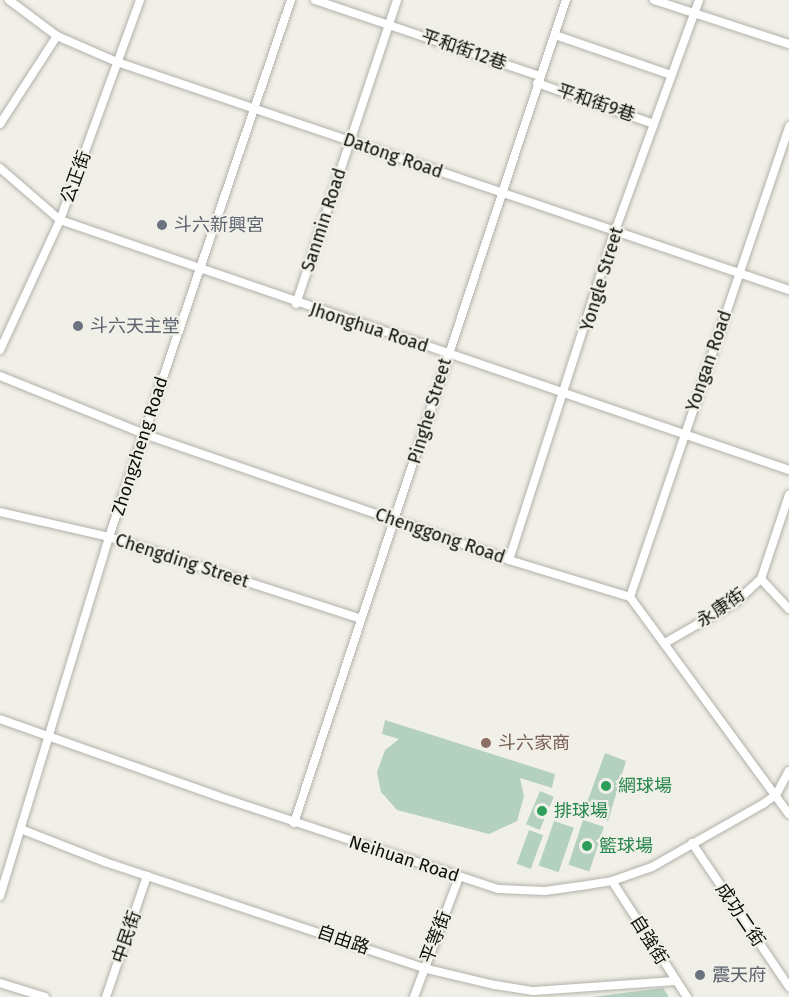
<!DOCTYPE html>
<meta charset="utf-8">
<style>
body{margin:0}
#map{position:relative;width:789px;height:997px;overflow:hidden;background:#f1f0e8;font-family:"Fira Sans","Noto Sans TC",sans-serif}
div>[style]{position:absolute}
.green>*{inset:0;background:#b4d1bf;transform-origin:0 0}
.roads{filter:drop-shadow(0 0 2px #b3b1aa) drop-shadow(0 0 2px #b3b1aa)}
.street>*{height:8px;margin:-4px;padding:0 4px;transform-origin:4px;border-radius:4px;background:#fff}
.dots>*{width:16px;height:16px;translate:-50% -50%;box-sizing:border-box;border:3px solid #f1f0e8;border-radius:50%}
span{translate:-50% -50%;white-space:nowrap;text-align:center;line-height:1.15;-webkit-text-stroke:4.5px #f1f0e8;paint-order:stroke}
.street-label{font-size:18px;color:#0e0e0b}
.worship-label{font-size:18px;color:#5b616d}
.left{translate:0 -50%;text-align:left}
.education-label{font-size:18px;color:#785e54}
.leisure-label{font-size:18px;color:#27864d}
</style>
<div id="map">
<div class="green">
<div style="clip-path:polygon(385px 720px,555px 774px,552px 788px,520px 778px,524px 796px,517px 821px,489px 834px,397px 810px,381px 792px,377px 772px,385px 750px,399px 739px,382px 734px)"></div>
<div style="clip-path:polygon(605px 753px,626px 761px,608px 821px,584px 811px)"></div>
<div style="left:540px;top:791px;width:15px;height:36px;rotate:23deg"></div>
<div style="left:583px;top:820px;width:22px;height:47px;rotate:18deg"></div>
<div style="left:554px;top:821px;width:21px;height:47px;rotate:19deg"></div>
<div style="left:529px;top:830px;width:15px;height:36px;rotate:20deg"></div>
<div style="clip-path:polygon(663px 988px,669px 997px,592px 997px)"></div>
</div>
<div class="roads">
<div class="street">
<div style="left:9px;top:0;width:60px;rotate:36.9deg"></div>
<div style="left:57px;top:36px;width:65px;rotate:23.4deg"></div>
<div style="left:117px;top:62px;width:710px;rotate:18.74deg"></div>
<div style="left:315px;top:0;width:237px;rotate:18.7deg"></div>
<div style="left:654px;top:0;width:142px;rotate:18.1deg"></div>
<div style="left:555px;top:35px;width:123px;rotate:19deg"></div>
<div style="left:537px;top:83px;width:124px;rotate:19.3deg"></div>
<div style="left:0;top:124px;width:105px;rotate:-57.1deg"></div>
<div style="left:0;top:168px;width:79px;rotate:40.9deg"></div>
<div style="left:60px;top:220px;width:771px;rotate:18.93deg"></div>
<div style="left:296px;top:304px;width:320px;rotate:-71.6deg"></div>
<div style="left:0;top:350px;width:143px;rotate:-65.2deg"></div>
<div style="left:60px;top:220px;width:234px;rotate:-70deg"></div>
<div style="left:0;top:376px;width:155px;rotate:21.9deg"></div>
<div style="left:144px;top:434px;width:386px;rotate:19deg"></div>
<div style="left:509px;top:560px;width:127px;rotate:17deg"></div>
<div style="left:630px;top:597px;width:269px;rotate:53.8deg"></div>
<div style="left:0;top:512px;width:112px;rotate:12.9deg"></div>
<div style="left:109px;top:537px;width:265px;rotate:18deg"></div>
<div style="left:509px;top:560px;width:334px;rotate:-72.2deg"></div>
<div style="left:611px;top:242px;width:258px;rotate:-70deg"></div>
<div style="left:761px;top:579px;width:41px;rotate:47deg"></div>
<div style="left:630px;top:597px;width:497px;rotate:-71.3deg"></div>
<div style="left:665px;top:643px;width:82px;rotate:-30deg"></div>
<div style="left:736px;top:602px;width:34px;rotate:-43deg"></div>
<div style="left:761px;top:579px;width:89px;rotate:-71.6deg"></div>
<div style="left:0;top:719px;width:230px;rotate:19.5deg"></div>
<div style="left:217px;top:796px;width:296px;rotate:18.3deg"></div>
<div style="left:498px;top:889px;width:47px;rotate:2.4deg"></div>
<div style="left:545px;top:891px;width:36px;rotate:-8deg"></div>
<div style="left:581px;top:886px;width:31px;rotate:-9deg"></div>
<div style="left:612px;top:881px;width:42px;rotate:-19.3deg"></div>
<div style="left:652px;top:867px;width:128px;rotate:-29.6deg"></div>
<div style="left:763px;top:804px;width:16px;rotate:-35deg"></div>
<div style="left:776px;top:795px;width:27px;rotate:-62deg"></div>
<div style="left:294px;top:823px;width:867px;rotate:-71.71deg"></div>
<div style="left:23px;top:830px;width:88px;rotate:21.3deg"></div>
<div style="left:105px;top:862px;width:335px;rotate:18.4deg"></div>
<div style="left:423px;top:968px;width:74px;rotate:13.3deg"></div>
<div style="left:495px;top:985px;width:39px;rotate:9deg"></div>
<div style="left:534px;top:991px;width:141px;rotate:-4.1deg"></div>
<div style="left:692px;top:843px;width:174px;rotate:56deg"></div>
<div style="left:612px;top:881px;width:138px;rotate:57.1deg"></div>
<div style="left:0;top:896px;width:375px;rotate:-73.1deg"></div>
<div style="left:109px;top:537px;width:567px;rotate:-71.28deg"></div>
<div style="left:0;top:983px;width:47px;rotate:17.3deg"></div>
<div style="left:106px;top:997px;width:128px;rotate:-71.3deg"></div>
<div style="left:414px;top:997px;width:128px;rotate:-69.4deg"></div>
</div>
</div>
<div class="dots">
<div style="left:162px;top:225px;background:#6b7280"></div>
<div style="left:78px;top:326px;background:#6b7280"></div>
<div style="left:486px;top:743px;background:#8d6e63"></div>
<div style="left:606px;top:786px;background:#2e9e5b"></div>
<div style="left:542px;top:811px;background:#2e9e5b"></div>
<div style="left:587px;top:846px;background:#2e9e5b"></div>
<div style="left:700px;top:975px;background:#6b7280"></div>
</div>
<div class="street-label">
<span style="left:464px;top:50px;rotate:19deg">平和街12巷</span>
<span style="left:596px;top:103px;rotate:19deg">平和街9巷</span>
<span style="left:393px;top:156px;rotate:19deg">Datong Road</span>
<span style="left:76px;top:177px;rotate:-70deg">公正街</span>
<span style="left:324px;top:220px;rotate:-72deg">Sanmin Road</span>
<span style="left:602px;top:279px;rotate:-73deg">Yongle Street</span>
<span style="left:369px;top:328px;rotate:18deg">Jhonghua Road</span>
<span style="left:709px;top:361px;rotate:-71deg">Yongan Road</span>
<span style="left:430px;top:411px;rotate:-73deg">Pinghe Street</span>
<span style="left:140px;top:446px;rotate:-72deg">Zhongzheng Road</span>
<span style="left:440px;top:536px;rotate:19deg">Chenggong Road</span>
<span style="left:182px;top:561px;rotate:18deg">Chengding Street</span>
<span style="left:721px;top:608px;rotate:-34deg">永康街</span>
<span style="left:404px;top:859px;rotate:18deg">Neihuan Road</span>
<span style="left:740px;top:915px;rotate:56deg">成功二街</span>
<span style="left:127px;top:937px;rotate:-71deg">中民街</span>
<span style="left:436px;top:937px;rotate:-69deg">平等街</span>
<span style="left:343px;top:940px;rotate:19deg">自由路</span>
<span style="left:649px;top:940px;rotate:58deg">自強街</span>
</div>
<div class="worship-label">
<span class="left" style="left:174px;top:225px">斗六新興宮</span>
<span class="left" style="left:90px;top:326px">斗六天主堂</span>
<span class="left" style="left:712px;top:975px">震天府</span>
</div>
<div class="education-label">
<span class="left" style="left:498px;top:743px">斗六家商</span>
</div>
<div class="leisure-label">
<span class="left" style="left:618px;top:786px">網球場</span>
<span class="left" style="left:554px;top:811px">排球場</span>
<span class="left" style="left:599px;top:846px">籃球場</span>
</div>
</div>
